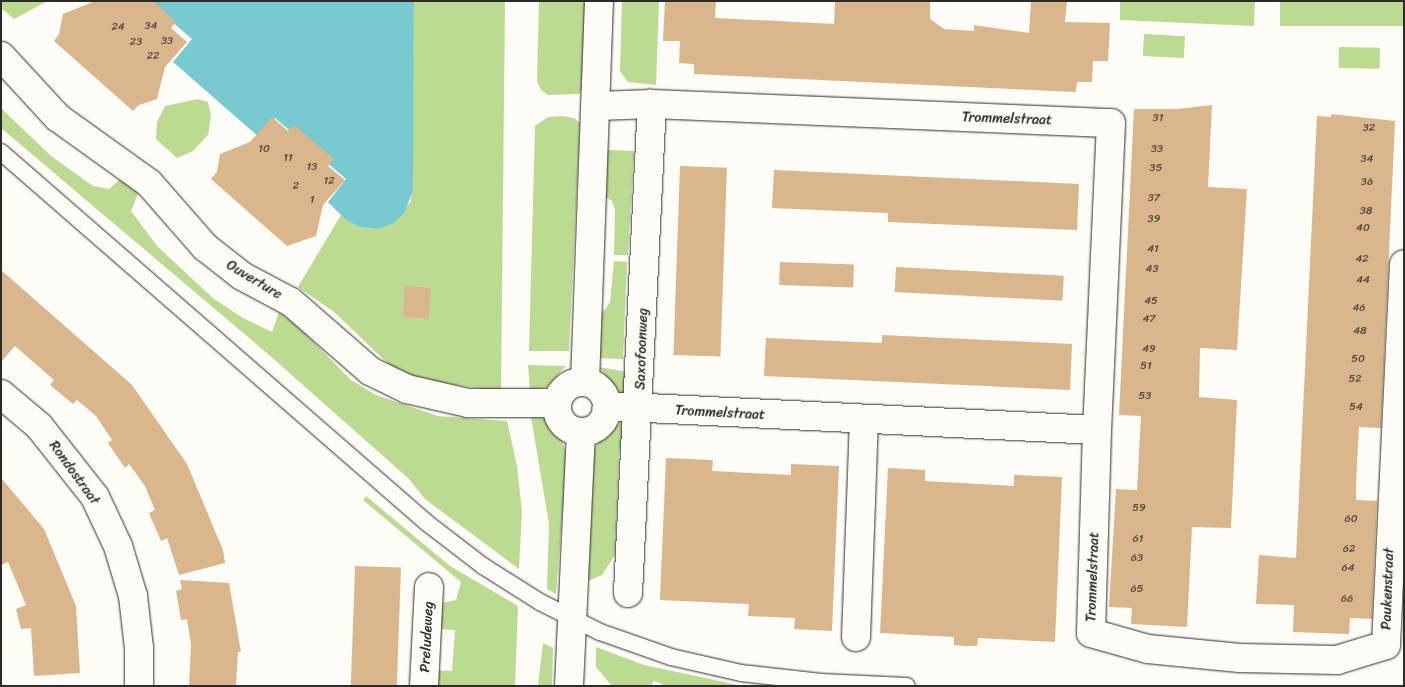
<!DOCTYPE html>
<style>
body{margin:0}
#map{position:relative;width:1405px;height:687px;overflow:hidden;background:#fdfcf7;font-family:Sriracha,sans-serif}
div>[style]{position:absolute}
.green>*{inset:0;background:#bdda92;transform-origin:0 0}
.water>*{inset:0;background:#79cad0}
.building>*{inset:0;background:#dab68c;transform-origin:0 0}
.roads{filter:drop-shadow(0 0 1px #2b2b2b) drop-shadow(0 0 1px #2b2b2b)}
.service>*{height:16px;margin:-8px;padding:0 8px;transform-origin:8px;border-radius:8px;background:#fdfcf7}
.minor>*{height:28px;margin:-14px;padding:0 14px;transform-origin:14px;border-radius:14px;background:#fdfcf7}
.tertiary>*{height:28px;margin:-14px;padding:0 14px;transform-origin:14px;border-radius:14px;background:#fdfcf7}
.tertiary>.ring{margin:-14px;padding:0;box-sizing:content-box;background:none;border:28px solid #fdfcf7;border-radius:50%}
span{translate:-50% -50%;white-space:nowrap;text-align:center;line-height:1.15;-webkit-text-stroke:4px #fdfcf7;paint-order:stroke}
.number-label{font-size:11px;color:#574e43}
.number-label span{-webkit-text-stroke-width:0}
.street-label{font-size:14px;color:#2b2b2b}
.frame{position:absolute;inset:0;border:2px solid #2b2b2b;pointer-events:none}
</style>
<div id="map">
<div class="green">
<div style="clip-path:polygon(1px 1px,48px 1px,14px 19px,1px 8px)"></div>
<div style="clip-path:polygon(414px 1px,505px 1px,501px 392px,401px 376px,334px 312px,298px 287px,341px 215px,359px 227px,377px 229px,398px 219px,411px 201px)"></div>
<div style="clip-path:polygon(539px 1px,586px 1px,583px 86px,579px 94px,548px 95px,541px 90px,537px 81px)"></div>
<div style="clip-path:polygon(622px 1px,659px 1px,656px 85px,628px 82px,620px 71px)"></div>
<div style="clip-path:polygon(1120px 1px,1255px 1px,1254px 26px,1120px 20px)"></div>
<div style="left:1280px;top:1px;width:124px;height:25px"></div>
<div style="left:1144px;top:34px;width:41px;height:22px;rotate:3deg"></div>
<div style="left:1339px;top:47px;width:41px;height:21px;rotate:1deg"></div>
<div style="clip-path:polygon(198px 99px,208px 102px,211px 116px,208px 135px,193px 151px,177px 158px,156px 139px,157px 122px,165px 106px)"></div>
<div style="clip-path:polygon(1px 108px,51px 156px,93px 186px,109px 189px,124px 176px,140px 188px,131px 211px,157px 246px,214px 299px,243px 318px,272px 332px,279px 312px,300px 328px,351px 380px,376px 395px,438px 416px,507px 421px,517px 466px,522px 512px,519px 569px,425px 499px,408px 478px,268px 354px,1px 128px)"></div>
<div style="clip-path:polygon(561px 116px,574px 118px,580px 123px,569px 351px,529px 351px,535px 126px,548px 117px)"></div>
<div style="clip-path:polygon(607px 150px,634px 151px,628px 255px,614px 255px,615px 210px,612px 201px,604px 196px)"></div>
<div style="clip-path:polygon(614px 261px,627px 262px,623px 359px,595px 358px,598px 313px,604px 311px,610px 302px)"></div>
<div style="clip-path:polygon(528px 365px,566px 366px,547px 387px,530px 391px)"></div>
<div style="clip-path:polygon(599px 367px,634px 373px,631px 397px,620px 394px)"></div>
<div style="clip-path:polygon(531px 417px,544px 418px,559px 433px,567px 454px,556px 594px,547px 589px,549px 524px)"></div>
<div style="clip-path:polygon(629px 421px,619px 453px,615px 555px,602px 575px,588px 581px,593px 452px,603px 435px,612px 426px)"></div>
<div style="clip-path:polygon(366px 496px,450px 566px,518px 606px,515px 686px,433px 686px,434px 670px,452px 671px,455px 630px,437px 629px,442px 603px,456px 600px,461px 582px,363px 500px)"></div>
<div style="clip-path:polygon(543px 643px,553px 648px,552px 686px,538px 686px)"></div>
<div style="clip-path:polygon(596px 647px,644px 665px,743px 686px,666px 686px,654px 681px,651px 686px,612px 686px,596px 667px)"></div>
</div>
<div class="water">
<div style="clip-path:polygon(148px 1px,414px 1px,413px 190px,405px 212px,394px 223px,377px 229px,359px 227px,345px 219px,328px 202px,346px 179px,275px 118px,260px 138px,173px 62px,192px 39px)"></div>
</div>
<div class="building">
<div style="clip-path:polygon(95px 1px,153px 1px,176px 22px,171px 28px,187px 42px,165px 67px,157px 99px,139px 105px,133px 111px,54px 41px,59px 34px,63px 14px)"></div>
<div style="clip-path:polygon(665px 1px,716px 1px,715px 18px,834px 24px,835px 1px,930px 1px,930px 19px,944px 29px,974px 31px,974px 25px,1029px 33px,1031px 1px,1067px 1px,1065px 22px,1110px 23px,1108px 61px,1093px 61px,1092px 82px,1077px 82px,1076px 92px,694px 74px,694px 64px,679px 63px,680px 41px,663px 41px)"></div>
<div style="clip-path:polygon(1212px 105px,1208px 187px,1247px 189px,1237px 350px,1200px 348px,1199px 397px,1237px 400px,1231px 528px,1192px 527px,1187px 627px,1131px 624px,1132px 608px,1109px 607px,1116px 489px,1137px 490px,1141px 416px,1119px 415px,1134px 109px,1177px 109px)"></div>
<div style="clip-path:polygon(1331px 114px,1395px 121px,1381px 428px,1359px 427px,1356px 484px,1356px 500px,1377px 501px,1372px 619px,1350px 618px,1349px 634px,1293px 632px,1294px 605px,1256px 604px,1259px 555px,1296px 558px,1317px 116px,1331px 117px)"></div>
<div style="clip-path:polygon(272px 117px,288px 131px,294px 125px,334px 159px,328px 166px,345px 180px,323px 205px,316px 236px,287px 246px,211px 179px,217px 172px,220px 154px,250px 142px)"></div>
<div style="left:680px;top:166px;width:47px;height:189px;rotate:2deg"></div>
<div style="clip-path:polygon(774px 170px,1079px 184px,1077px 230px,888px 222px,888px 213px,772px 208px)"></div>
<div style="left:780px;top:262px;width:74px;height:23px;rotate:2deg"></div>
<div style="left:896px;top:267px;width:168px;height:25px;rotate:3deg"></div>
<div style="clip-path:polygon(1px 270px,132px 385px,187px 464px,223px 550px,225px 563px,179px 575px,167px 538px,161px 541px,149px 513px,155px 510px,145px 486px,129px 464px,125px 468px,108px 443px,112px 440px,96px 416px,77px 400px,73px 404px,62px 395px,50px 385px,54px 380px,15px 346px,1px 362px)"></div>
<div style="left:405px;top:286px;width:26px;height:31px;rotate:4deg"></div>
<div style="clip-path:polygon(882px 335px,1072px 344px,1070px 390px,764px 376px,766px 338px,882px 343px)"></div>
<div style="clip-path:polygon(666px 458px,713px 460px,712px 471px,791px 475px,791px 464px,839px 466px,832px 631px,794px 629px,795px 618px,748px 616px,749px 604px,660px 600px)"></div>
<div style="clip-path:polygon(888px 468px,925px 470px,925px 481px,1014px 486px,1014px 475px,1062px 477px,1055px 642px,978px 638px,977px 646px,965px 646px,954px 645px,954px 637px,880px 633px)"></div>
<div style="clip-path:polygon(1px 478px,44px 529px,76px 606px,80px 673px,34px 676px,31px 628px,21px 629px,16px 609px,26px 605px,8px 562px,1px 565px)"></div>
<div style="left:355px;top:566px;width:46px;height:120px;rotate:2deg"></div>
<div style="clip-path:polygon(180px 580px,229px 583px,241px 652px,238px 652px,236px 686px,189px 686px,191px 645px,187px 619px,181px 620px,176px 591px,182px 589px)"></div>
</div>
<div class="roads">
<div class="service">
<div style="left:1px;top:152px;width:565px;rotate:41.05deg"></div>
<div style="left:427px;top:523px;width:71px;rotate:37.5deg"></div>
<div style="left:483px;top:566px;width:67px;rotate:32.3deg"></div>
<div style="left:540px;top:602px;width:67px;rotate:26.6deg"></div>
<div style="left:600px;top:632px;width:75px;rotate:19.4deg"></div>
<div style="left:671px;top:657px;width:72px;rotate:12.9deg"></div>
<div style="left:741px;top:673px;width:81px;rotate:6.4deg"></div>
<div style="left:821px;top:682px;width:86px;rotate:2.7deg"></div>
</div>
<div class="minor">
<div style="left:1px;top:56px;width:83px;rotate:47.4deg"></div>
<div style="left:57px;top:117px;width:113px;rotate:35.7deg"></div>
<div style="left:149px;top:183px;width:85px;rotate:48.8deg"></div>
<div style="left:205px;top:247px;width:47px;rotate:38.1deg"></div>
<div style="left:242px;top:276px;width:55px;rotate:28deg"></div>
<div style="left:291px;top:302px;width:105px;rotate:41.1deg"></div>
<div style="left:370px;top:371px;width:41px;rotate:25.9deg"></div>
<div style="left:407px;top:389px;width:63px;rotate:12.9deg"></div>
<div style="left:468px;top:403px;width:89px"></div>
<div style="left:598px;top:106px;width:54px;rotate:-2.1deg"></div>
<div style="left:652px;top:104px;width:459px;rotate:2.4deg"></div>
<div style="left:1111px;top:123px;width:307px;rotate:92.6deg"></div>
<div style="left:1097px;top:430px;width:491px;rotate:-177.2deg"></div>
<div style="left:1px;top:394px;width:50px;rotate:40.1deg"></div>
<div style="left:39px;top:426px;width:90px;rotate:51.7deg"></div>
<div style="left:95px;top:497px;width:54px;rotate:64.9deg"></div>
<div style="left:118px;top:546px;width:52px;rotate:73.3deg"></div>
<div style="left:133px;top:596px;width:52px;rotate:83.4deg"></div>
<div style="left:139px;top:648px;width:38px;rotate:90deg"></div>
<div style="left:1097px;top:430px;width:203px;rotate:91.7deg"></div>
<div style="left:1091px;top:633px;width:59px;rotate:15.7deg"></div>
<div style="left:1148px;top:649px;width:92px;rotate:5.6deg"></div>
<div style="left:1240px;top:658px;width:97px;rotate:1.2deg"></div>
<div style="left:1337px;top:660px;width:51px;rotate:-17deg"></div>
<div style="left:1386px;top:645px;width:381px;rotate:-87.3deg"></div>
<div style="left:628px;top:593px;width:490px;rotate:-87.2deg"></div>
<div style="left:856px;top:637px;width:216px;rotate:-87.9deg"></div>
<div style="left:424px;top:686px;width:99px;rotate:-87.1deg"></div>
</div>
<div class="tertiary">
<div class="ring" style="left:557px;top:382px;width:22px;height:22px"></div>
<div style="left:585px;top:382px;width:381px;rotate:-87.9deg"></div>
<div style="left:569px;top:686px;width:253px;rotate:-87.3deg"></div>
</div>
</div>
<div class="number-label">
<span style="left:151px;top:26px">34</span>
<span style="left:118px;top:27px">24</span>
<span style="left:167px;top:41px">33</span>
<span style="left:136px;top:42px">23</span>
<span style="left:153px;top:56px">22</span>
<span style="left:1158px;top:118px">31</span>
<span style="left:1369px;top:128px">32</span>
<span style="left:264px;top:149px">10</span>
<span style="left:1157px;top:149px">33</span>
<span style="left:288px;top:158px">11</span>
<span style="left:1367px;top:159px">34</span>
<span style="left:312px;top:167px">13</span>
<span style="left:1156px;top:168px">35</span>
<span style="left:329px;top:181px">12</span>
<span style="left:1367px;top:182px">36</span>
<span style="left:296px;top:186px">2</span>
<span style="left:1154px;top:198px">37</span>
<span style="left:312px;top:200px">1</span>
<span style="left:1366px;top:211px">38</span>
<span style="left:1154px;top:219px">39</span>
<span style="left:1363px;top:228px">40</span>
<span style="left:1153px;top:249px">41</span>
<span style="left:1362px;top:259px">42</span>
<span style="left:1152px;top:269px">43</span>
<span style="left:1363px;top:280px">44</span>
<span style="left:1151px;top:301px">45</span>
<span style="left:1359px;top:308px">46</span>
<span style="left:1149px;top:319px">47</span>
<span style="left:1360px;top:331px">48</span>
<span style="left:1149px;top:349px">49</span>
<span style="left:1358px;top:359px">50</span>
<span style="left:1146px;top:366px">51</span>
<span style="left:1355px;top:379px">52</span>
<span style="left:1145px;top:396px">53</span>
<span style="left:1356px;top:407px">54</span>
<span style="left:1139px;top:508px">59</span>
<span style="left:1351px;top:519px">60</span>
<span style="left:1138px;top:539px">61</span>
<span style="left:1349px;top:549px">62</span>
<span style="left:1137px;top:558px">63</span>
<span style="left:1348px;top:568px">64</span>
<span style="left:1137px;top:589px">65</span>
<span style="left:1347px;top:599px">66</span>
</div>
<div class="street-label">
<span style="left:1007px;top:119px;rotate:2deg">Trommelstraat</span>
<span style="left:254px;top:280px;rotate:31deg">Ouverture</span>
<span style="left:642px;top:349px;rotate:-88deg">Saxofoonweg</span>
<span style="left:720px;top:413px;rotate:3deg">Trommelstraat</span>
<span style="left:74px;top:473px;rotate:54deg">Rondostraat</span>
<span style="left:1093px;top:577px;rotate:-88deg">Trommelstraat</span>
<span style="left:1388px;top:589px;rotate:-88deg">Paukenstraat</span>
<span style="left:427px;top:637px;rotate:-87deg">Preludeweg</span>
</div>
<div class="frame"></div>
</div>
